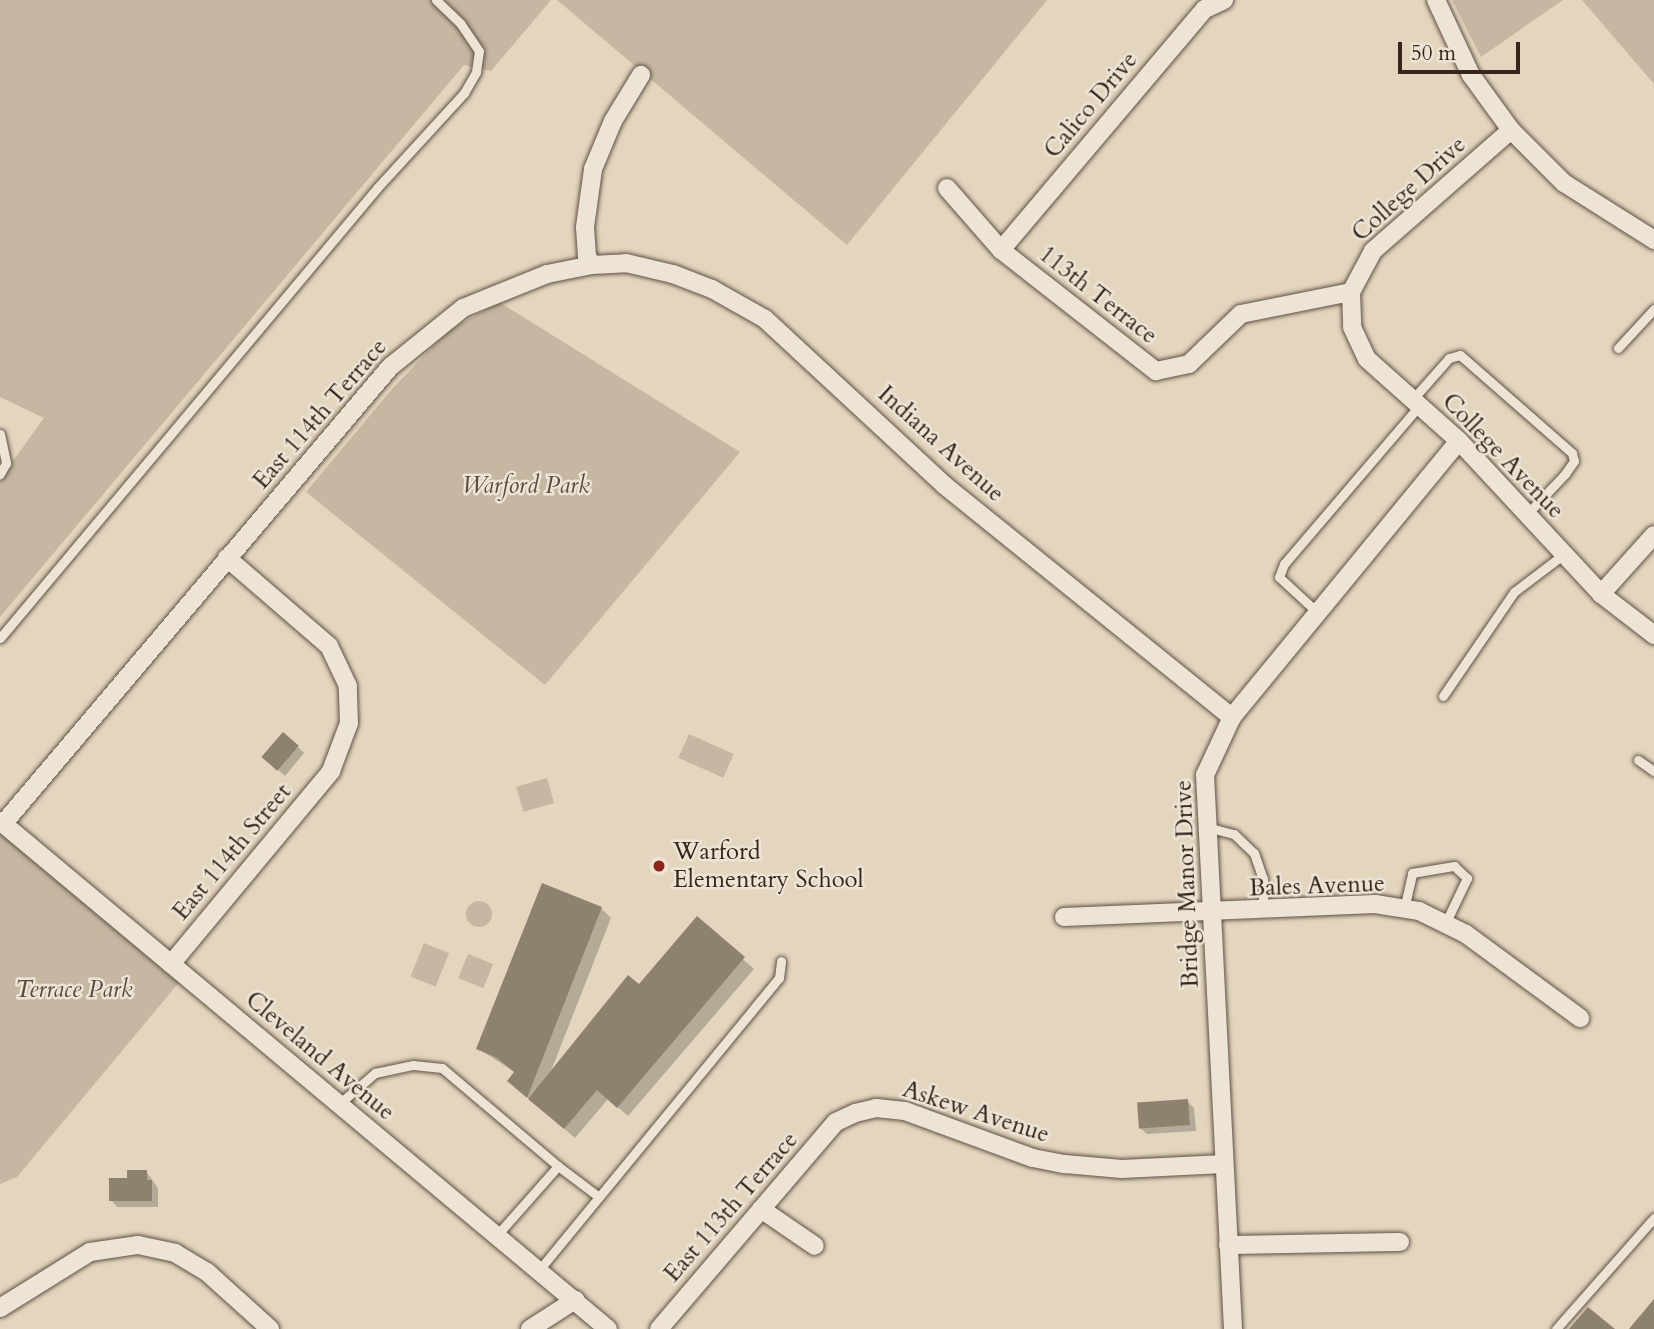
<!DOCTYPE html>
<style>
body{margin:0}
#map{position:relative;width:1654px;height:1329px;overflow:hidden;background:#e3d5be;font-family:Cardo,serif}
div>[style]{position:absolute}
.green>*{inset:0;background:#c5b7a2;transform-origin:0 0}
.round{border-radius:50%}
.shadow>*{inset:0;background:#0003}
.building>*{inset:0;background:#8f816f;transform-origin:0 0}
.roads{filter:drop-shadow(0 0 2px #605143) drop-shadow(0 0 2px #605143)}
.service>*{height:9px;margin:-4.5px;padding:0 4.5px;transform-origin:4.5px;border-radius:4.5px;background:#ede4d5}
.minor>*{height:18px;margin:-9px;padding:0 9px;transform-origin:9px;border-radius:9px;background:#ede4d5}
.dots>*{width:19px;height:19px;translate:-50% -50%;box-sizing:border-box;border:4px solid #ede4d5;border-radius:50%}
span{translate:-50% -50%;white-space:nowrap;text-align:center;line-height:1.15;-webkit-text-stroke:5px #ede4d5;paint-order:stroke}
.street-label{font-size:24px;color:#35251a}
.park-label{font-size:24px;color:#594a3c;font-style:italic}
.poi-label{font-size:24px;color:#35251a}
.left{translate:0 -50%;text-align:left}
.scale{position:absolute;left:1398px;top:42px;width:122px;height:32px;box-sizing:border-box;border:4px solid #35251a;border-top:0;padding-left:9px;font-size:21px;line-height:24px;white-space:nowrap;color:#35251a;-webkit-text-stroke:5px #ede4d5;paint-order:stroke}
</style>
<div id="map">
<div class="green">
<div style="clip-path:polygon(0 0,551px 0,491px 71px,464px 65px,0 617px,0 479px,44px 418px,0 397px)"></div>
<div style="clip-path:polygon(557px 0,1047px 0,847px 245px)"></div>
<div style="clip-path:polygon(1452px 0,1563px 0,1481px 57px)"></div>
<div style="clip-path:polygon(1582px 0,1654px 0,1654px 84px)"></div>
<div style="clip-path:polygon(499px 302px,740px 452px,545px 685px,306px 492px,392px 389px,448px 331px)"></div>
<div style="left:689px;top:734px;width:49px;height:26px;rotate:24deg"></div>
<div style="left:547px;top:778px;width:26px;height:32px;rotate:74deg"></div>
<div style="clip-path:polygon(0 830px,181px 980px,17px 1177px,0 1184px)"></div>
<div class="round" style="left:466px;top:901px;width:26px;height:26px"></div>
<div style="left:424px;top:943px;width:27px;height:36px;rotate:22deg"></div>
<div style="left:468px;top:954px;width:27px;height:26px;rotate:22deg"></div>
</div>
<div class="shadow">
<div style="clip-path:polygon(298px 747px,304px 753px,285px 776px,271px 763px)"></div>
<div style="clip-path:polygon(601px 908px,611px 918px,551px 1071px,639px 987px,697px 919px,754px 969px,628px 1116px,608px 1099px,575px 1138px,519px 1090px,516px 1073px,479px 1049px)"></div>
<div style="clip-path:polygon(1187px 1101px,1194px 1108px,1196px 1131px,1147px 1134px,1140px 1128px)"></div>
<div style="clip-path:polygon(146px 1171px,158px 1188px,158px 1207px,117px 1207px,111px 1200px,129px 1180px)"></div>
</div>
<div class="building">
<div style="left:283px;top:732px;width:21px;height:33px;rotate:41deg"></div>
<div style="clip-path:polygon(542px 883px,602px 907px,527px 1098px,507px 1081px,514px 1072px,497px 1058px,476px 1049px)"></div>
<div style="clip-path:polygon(697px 916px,745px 957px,617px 1108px,597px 1090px,564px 1129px,528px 1099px,628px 975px,639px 984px)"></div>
<div style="left:1188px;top:1099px;width:26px;height:51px;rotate:86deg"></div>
<div style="clip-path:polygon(127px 1170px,147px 1170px,147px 1180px,152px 1180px,152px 1201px,109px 1201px,109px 1178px,127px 1178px)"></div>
<div style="clip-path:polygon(1654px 1299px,1654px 1329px,1629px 1329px)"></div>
<div style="clip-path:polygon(1588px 1307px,1615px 1329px,1569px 1329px)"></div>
</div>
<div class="roads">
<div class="service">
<div style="left:1618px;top:348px;width:53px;rotate:-47.3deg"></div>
<div style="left:1412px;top:400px;width:56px;rotate:-48.6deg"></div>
<div style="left:1449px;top:358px;width:11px;rotate:-15deg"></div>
<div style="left:1460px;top:355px;width:149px;rotate:41.2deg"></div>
<div style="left:1572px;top:453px;width:8px;rotate:76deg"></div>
<div style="left:1574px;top:461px;width:16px;rotate:125deg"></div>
<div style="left:1565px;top:474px;width:55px;rotate:133.5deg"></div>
<div style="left:0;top:434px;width:30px;rotate:78deg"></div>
<div style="left:6px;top:463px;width:13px;rotate:119deg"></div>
<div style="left:1318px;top:613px;width:53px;rotate:-137.3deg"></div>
<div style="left:1279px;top:577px;width:14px;rotate:-69deg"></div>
<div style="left:1284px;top:564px;width:208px;rotate:-49.5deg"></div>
<div style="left:0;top:638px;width:587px;rotate:-50.04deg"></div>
<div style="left:377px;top:188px;width:129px;rotate:-47.5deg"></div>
<div style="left:464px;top:93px;width:24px;rotate:-60deg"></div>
<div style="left:476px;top:72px;width:21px;rotate:-82deg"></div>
<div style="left:479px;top:51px;width:32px;rotate:-124deg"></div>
<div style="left:461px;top:24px;width:35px;rotate:-136deg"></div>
<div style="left:1443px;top:696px;width:126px;rotate:-55.7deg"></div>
<div style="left:1514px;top:592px;width:63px;rotate:-37.2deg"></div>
<div style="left:1638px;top:760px;width:19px;rotate:35deg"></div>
<div style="left:1207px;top:827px;width:28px;rotate:15deg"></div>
<div style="left:1234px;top:834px;width:28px;rotate:44deg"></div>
<div style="left:1254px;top:853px;width:28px;rotate:71deg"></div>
<div style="left:1263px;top:879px;width:31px;rotate:90deg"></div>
<div style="left:1404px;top:909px;width:37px;rotate:-77deg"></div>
<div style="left:1412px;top:873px;width:43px;rotate:-9.5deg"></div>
<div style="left:1454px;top:866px;width:18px;rotate:43deg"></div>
<div style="left:1467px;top:878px;width:51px;rotate:115.6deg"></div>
<div style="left:339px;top:1104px;width:48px;rotate:-40.7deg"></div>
<div style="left:375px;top:1073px;width:39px;rotate:-12deg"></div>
<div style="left:413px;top:1065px;width:29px;rotate:6deg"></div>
<div style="left:442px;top:1068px;width:152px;rotate:40.2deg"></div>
<div style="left:558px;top:1166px;width:92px;rotate:131.5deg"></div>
<div style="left:558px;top:1166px;width:51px;rotate:37.1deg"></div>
<div style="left:539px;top:1270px;width:378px;rotate:-50.6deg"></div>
<div style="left:779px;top:978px;width:17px;rotate:-83deg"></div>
<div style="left:1556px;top:1329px;width:148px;rotate:-48.6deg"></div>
</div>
<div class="minor">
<div style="left:1436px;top:0;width:83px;rotate:65deg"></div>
<div style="left:1471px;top:75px;width:68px;rotate:54deg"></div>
<div style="left:1511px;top:130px;width:75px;rotate:45deg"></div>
<div style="left:1564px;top:183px;width:107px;rotate:32.3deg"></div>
<div style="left:1511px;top:130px;width:184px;rotate:138.8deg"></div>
<div style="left:1373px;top:251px;width:47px;rotate:118.2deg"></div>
<div style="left:1351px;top:292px;width:35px;rotate:88deg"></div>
<div style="left:1352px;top:327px;width:35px;rotate:65deg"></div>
<div style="left:1367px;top:359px;width:123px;rotate:41.7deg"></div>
<div style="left:1459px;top:441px;width:209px;rotate:47.1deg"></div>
<div style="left:1601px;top:594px;width:67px;rotate:37.7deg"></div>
<div style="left:947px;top:188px;width:82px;rotate:48.9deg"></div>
<div style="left:1001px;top:250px;width:197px;rotate:38deg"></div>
<div style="left:1156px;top:371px;width:34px;rotate:-12deg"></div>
<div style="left:1189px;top:364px;width:72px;rotate:-43.9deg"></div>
<div style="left:1241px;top:314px;width:112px;rotate:-11.3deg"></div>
<div style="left:1001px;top:250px;width:316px;rotate:-49.8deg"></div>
<div style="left:1205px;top:9px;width:21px;rotate:-25deg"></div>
<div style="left:592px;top:265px;width:10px;rotate:-119deg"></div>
<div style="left:587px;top:256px;width:29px;rotate:-94deg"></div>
<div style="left:585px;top:227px;width:59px;rotate:-82.1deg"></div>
<div style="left:593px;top:169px;width:52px;rotate:-67.4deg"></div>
<div style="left:613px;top:121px;width:54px;rotate:-58.7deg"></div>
<div style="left:1601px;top:594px;width:79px;rotate:-48.1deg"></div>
<div style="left:0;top:821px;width:792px;rotate:39.88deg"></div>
<div style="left:3px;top:824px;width:599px;rotate:-49.74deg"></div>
<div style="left:390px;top:367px;width:94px;rotate:-38.9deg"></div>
<div style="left:463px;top:308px;width:91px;rotate:-22deg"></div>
<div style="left:547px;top:274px;width:46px;rotate:-11.3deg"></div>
<div style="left:592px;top:265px;width:34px;rotate:-3deg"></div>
<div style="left:626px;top:263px;width:48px;rotate:13.2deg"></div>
<div style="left:673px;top:274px;width:42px;rotate:21deg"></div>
<div style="left:712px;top:289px;width:61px;rotate:29.5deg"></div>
<div style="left:765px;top:319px;width:244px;rotate:42.8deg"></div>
<div style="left:944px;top:485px;width:370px;rotate:38.9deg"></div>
<div style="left:1064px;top:917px;width:311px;rotate:-2.4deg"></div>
<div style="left:1375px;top:904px;width:45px;rotate:9deg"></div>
<div style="left:1419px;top:911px;width:52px;rotate:26.1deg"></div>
<div style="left:1466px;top:934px;width:142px;rotate:36.4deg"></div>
<div style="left:171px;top:964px;width:251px;rotate:-50.3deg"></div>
<div style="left:331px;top:771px;width:51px;rotate:-69.4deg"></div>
<div style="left:349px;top:723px;width:37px;rotate:-92deg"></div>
<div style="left:348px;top:686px;width:44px;rotate:-115.4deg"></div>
<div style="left:329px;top:646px;width:135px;rotate:-139.2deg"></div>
<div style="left:761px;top:1209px;width:65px;rotate:34.4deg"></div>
<div style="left:1228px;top:1245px;width:172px;rotate:-1deg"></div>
<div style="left:0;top:1308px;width:106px;rotate:-31.9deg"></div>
<div style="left:90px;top:1252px;width:49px;rotate:-8.3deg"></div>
<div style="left:138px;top:1245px;width:38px;rotate:12deg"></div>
<div style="left:175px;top:1253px;width:37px;rotate:31deg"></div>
<div style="left:207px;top:1272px;width:85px;rotate:42.1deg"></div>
<div style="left:530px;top:1329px;width:54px;rotate:-32.8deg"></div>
<div style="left:659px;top:1329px;width:272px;rotate:-49.5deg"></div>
<div style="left:836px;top:1122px;width:21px;rotate:-25deg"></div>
<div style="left:855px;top:1113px;width:22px;rotate:-13deg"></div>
<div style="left:876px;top:1108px;width:29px;rotate:6deg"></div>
<div style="left:905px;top:1111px;width:136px;rotate:20.2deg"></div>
<div style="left:1033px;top:1158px;width:33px;rotate:11deg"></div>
<div style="left:1065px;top:1164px;width:57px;rotate:5deg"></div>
<div style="left:1122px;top:1169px;width:102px;rotate:-2.8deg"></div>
<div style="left:1233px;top:1329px;width:555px;rotate:-92.89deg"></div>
<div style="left:1205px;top:775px;width:64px;rotate:-65deg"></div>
<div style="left:1232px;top:717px;width:357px;rotate:-50.6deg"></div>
</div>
</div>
<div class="dots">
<div style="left:659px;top:866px;background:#8f2418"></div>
</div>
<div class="street-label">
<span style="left:1091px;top:105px;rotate:-50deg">Calico Drive</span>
<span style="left:1409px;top:189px;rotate:-42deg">College Drive</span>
<span style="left:1098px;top:295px;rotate:38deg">113th Terrace</span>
<span style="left:320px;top:414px;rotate:-49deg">East 114th Terrace</span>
<span style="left:941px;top:444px;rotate:42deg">Indiana Avenue</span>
<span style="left:1503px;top:456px;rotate:46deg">College Avenue</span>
<span style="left:232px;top:852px;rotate:-50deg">East 114th Street</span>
<span style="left:1187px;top:884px;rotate:-92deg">Bridge Manor Drive</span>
<span style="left:1317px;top:886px;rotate:-2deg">Bales Avenue</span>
<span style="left:320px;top:1056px;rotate:40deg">Cleveland Avenue</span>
<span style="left:976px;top:1112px;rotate:18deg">Askew Avenue</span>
<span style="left:731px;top:1207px;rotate:-49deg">East 113th Terrace</span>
</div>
<div class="park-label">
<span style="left:526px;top:486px">Warford Park</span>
<span style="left:74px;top:990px">Terrace Park</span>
</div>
<div class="poi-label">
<span class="left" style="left:673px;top:866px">Warford<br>Elementary School</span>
</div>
<div class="scale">50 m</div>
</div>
